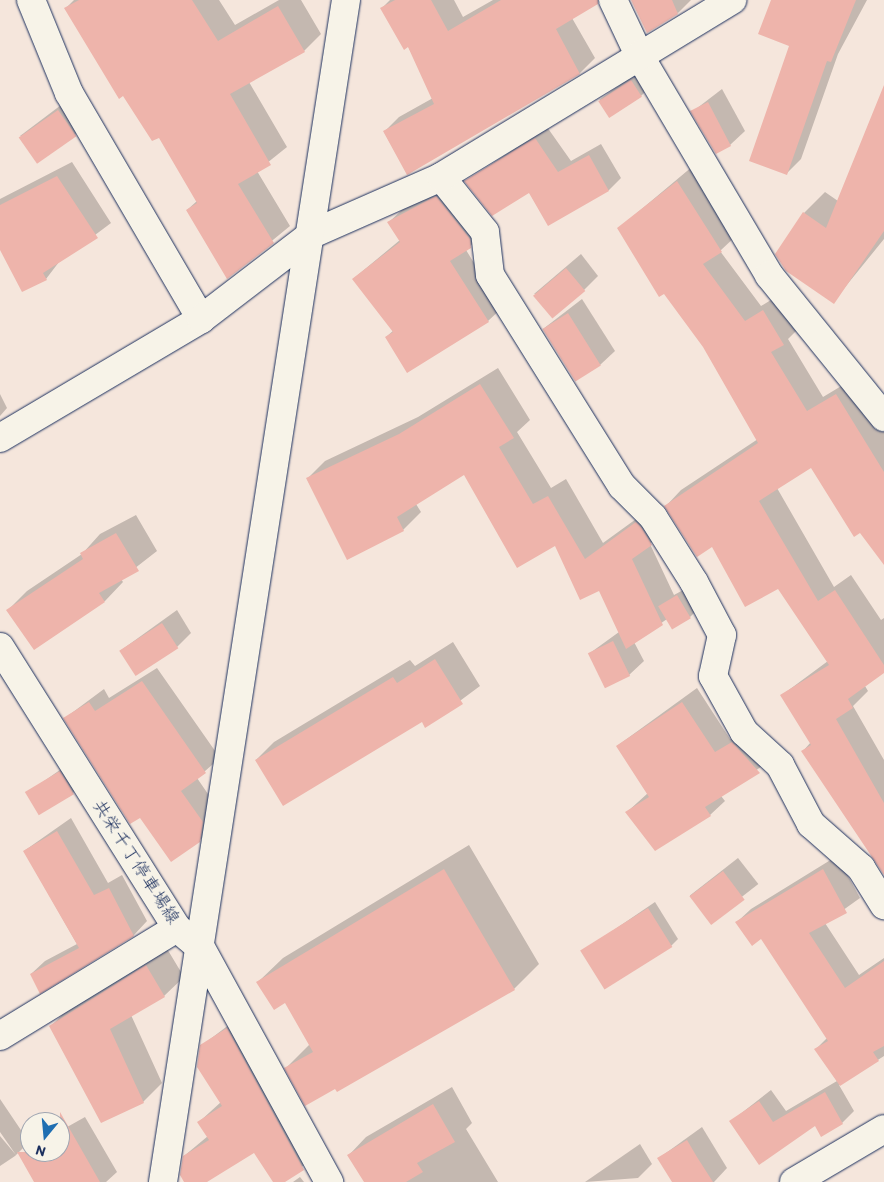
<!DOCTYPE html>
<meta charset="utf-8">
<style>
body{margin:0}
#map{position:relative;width:884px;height:1182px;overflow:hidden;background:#f5e6dc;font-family:Itim,"Klee One",sans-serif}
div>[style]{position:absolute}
.shadow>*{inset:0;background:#0003;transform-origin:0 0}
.building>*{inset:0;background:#eeb4ab;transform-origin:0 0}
.roads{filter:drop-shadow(0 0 1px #1b2f5e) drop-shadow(0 0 1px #1b2f5e)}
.street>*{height:28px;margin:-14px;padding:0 14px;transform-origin:14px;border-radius:14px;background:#f7f3e8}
.secondary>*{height:28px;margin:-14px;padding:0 14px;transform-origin:14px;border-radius:14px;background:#f7f3e8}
span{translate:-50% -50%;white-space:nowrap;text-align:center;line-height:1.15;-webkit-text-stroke:4px #f7f3e8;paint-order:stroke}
.street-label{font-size:18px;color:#1b2f5e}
.north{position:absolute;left:20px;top:1112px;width:50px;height:50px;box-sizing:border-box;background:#f7f3e8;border:1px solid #9fa5b1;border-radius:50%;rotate:197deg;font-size:14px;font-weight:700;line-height:20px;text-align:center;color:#1b2f5e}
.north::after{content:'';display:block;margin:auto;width:18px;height:22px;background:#1f6fb2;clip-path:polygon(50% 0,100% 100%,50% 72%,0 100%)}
</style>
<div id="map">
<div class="shadow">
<div style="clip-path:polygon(74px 0,219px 0,235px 25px,279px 0,301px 0,321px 34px,304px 51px,249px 82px,287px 147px,257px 171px,290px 226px,228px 277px,187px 210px,197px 201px,159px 136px,66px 8px)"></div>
<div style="clip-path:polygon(390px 0,454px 0,463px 17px,493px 0,593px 0,572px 18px,595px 58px,580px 73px,407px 173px,384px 132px,399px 117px,433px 98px,408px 46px,382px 8px)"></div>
<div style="clip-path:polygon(633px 0,691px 0,678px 13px)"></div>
<div style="clip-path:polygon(773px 0,867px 0,838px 54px,801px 159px,787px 173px,791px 45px)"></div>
<div style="clip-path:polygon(646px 66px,655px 82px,641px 96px,599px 100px)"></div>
<div style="clip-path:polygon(722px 89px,745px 131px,730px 145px,692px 112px)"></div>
<div style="clip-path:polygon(73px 96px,89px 121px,75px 135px,20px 136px)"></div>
<div style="clip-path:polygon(884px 105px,884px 239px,833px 302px,804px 213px,825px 192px,838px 201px)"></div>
<div style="clip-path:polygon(547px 127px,571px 161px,601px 144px,621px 178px,609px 190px,548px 224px,529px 192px,466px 181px)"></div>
<div style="clip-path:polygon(72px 162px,111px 223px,59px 262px,46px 279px,0 247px,0 199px)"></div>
<div style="clip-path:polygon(693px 166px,737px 235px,720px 251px,761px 306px,779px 295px,799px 328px,788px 339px,823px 397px,853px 379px,884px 431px,884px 563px,811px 467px,777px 488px,834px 587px,851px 575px,881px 620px,884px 618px,884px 672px,865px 686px,868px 691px,853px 706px,884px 760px,884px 862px,803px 751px,811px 742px,782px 695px,828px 661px,778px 587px,713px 546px,666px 506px,681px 490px,758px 439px,704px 346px,619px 228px)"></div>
<div style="clip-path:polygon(450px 183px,484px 233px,466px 250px,502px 308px,488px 321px,386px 337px,394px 330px,353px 279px,400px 240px,389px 222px,403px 209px)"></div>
<div style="clip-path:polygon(581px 254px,598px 276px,584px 290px,534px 294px)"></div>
<div style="clip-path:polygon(582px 299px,615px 351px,600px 365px,543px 329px)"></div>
<div style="clip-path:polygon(498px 368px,530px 420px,517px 432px,551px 488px,566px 479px,603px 543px,654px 506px,668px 527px,650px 544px,674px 595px,685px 589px,697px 610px,690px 617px,667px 619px,634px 642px,644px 661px,629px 675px,590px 653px,619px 632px,599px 589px,555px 544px,465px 473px,416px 504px,421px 512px,403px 530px,348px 558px,307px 479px,325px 461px,418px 417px)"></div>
<div style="clip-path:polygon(0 394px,7px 408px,0 416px)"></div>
<div style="clip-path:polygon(136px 515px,157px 551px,121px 579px,123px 582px,105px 601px,8px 610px,27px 591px,82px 554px,100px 534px)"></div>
<div style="clip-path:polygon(177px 610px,191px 633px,177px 647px,120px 651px)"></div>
<div style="clip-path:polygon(453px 642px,480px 686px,426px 726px,422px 720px,256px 760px,274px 742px,410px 660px,415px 666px)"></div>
<div style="clip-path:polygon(157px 668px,220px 758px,197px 778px,217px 807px,214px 826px,199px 841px,140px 816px,65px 718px,104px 689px,109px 698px)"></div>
<div style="clip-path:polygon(697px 688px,730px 739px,747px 728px,773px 758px,721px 796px,725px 801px,710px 815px,627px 812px,648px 793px,617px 746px)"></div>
<div style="clip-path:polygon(67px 765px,80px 786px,73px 793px,27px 793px)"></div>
<div style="clip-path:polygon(71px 818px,108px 883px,122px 875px,147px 921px,134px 935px,40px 992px,31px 974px,45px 961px,77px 944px,24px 851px)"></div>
<div style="clip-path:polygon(469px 845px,539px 964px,514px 989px,336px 1087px,286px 1068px,310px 1044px,285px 1001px,258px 982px,283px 958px)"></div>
<div style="clip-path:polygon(837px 856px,860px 898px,825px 923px,859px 975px,884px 958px,884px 1056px,839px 1085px,854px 1111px,842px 1123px,730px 1122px,771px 1090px,786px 1111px,837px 1081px,816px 1049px,827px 1038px,761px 937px,737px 922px,751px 909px)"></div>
<div style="left:738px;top:858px;width:33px;height:61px;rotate:52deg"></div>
<div style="clip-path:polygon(655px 902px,678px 939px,671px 946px,583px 951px)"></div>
<div style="clip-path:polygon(166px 947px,184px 977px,164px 996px,131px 1015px,162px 1083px,143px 1102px,51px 1026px,70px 1007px)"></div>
<div style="clip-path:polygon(242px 1015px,318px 1154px,283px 1182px,274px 1182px,254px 1151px,204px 1182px,186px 1182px,184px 1156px,208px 1136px,199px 1122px,221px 1102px,201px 1046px)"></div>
<div style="clip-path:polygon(452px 1087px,472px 1123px,466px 1129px,498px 1182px,366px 1182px,349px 1155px,366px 1137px)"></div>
<div style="clip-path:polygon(0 1099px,29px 1142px,15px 1156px,0 1166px,0 1136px,16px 1155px,0 1132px)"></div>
<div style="clip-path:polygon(85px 1117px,117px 1172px,106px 1182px,36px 1182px,22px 1158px,30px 1150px,60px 1152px,60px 1131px)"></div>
<div style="clip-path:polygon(702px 1127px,727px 1168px,714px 1182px,673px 1182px,659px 1158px)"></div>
<div style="clip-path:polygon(640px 1144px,652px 1164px,638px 1178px,585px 1182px)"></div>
<div style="clip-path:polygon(300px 1177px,304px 1182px,293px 1182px)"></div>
</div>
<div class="building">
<div style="clip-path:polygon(79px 0,192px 0,218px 41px,278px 6px,305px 52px,230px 94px,271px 165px,238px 184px,274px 243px,227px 279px,186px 210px,197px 203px,159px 138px,152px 141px,123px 96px,119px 99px,64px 8px)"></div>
<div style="clip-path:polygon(395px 0,431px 0,448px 31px,501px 0,598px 0,598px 4px,556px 29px,580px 74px,407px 175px,383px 131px,434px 104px,408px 47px,404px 50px,380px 8px)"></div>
<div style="clip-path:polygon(631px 0,672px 0,678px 14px,647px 33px)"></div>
<div style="clip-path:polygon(771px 0,856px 0,831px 62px,827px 61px,787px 175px,749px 161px,789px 46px,758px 34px)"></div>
<div style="left:631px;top:80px;width:20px;height:39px;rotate:57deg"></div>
<div style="clip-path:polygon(884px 85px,884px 231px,834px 304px,786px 271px,775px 254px,803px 212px,826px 228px)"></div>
<div style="clip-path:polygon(708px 102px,731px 146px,716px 154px,690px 111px)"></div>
<div style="left:58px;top:110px;width:32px;height:48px;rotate:55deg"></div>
<div style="clip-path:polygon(535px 138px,558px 172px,589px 155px,609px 191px,548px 226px,529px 193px,492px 216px,464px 181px)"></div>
<div style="clip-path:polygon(57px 176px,98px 238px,43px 273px,47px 280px,22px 292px,0 250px,0 205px)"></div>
<div style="clip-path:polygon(677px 181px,722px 252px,703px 264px,745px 321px,763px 310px,784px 345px,771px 352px,807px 411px,836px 394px,884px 472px,884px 565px,860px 533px,854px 537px,811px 468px,759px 501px,818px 601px,835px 590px,884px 665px,884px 673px,848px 699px,853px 708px,836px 719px,884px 803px,884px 875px,801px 751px,811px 745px,780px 695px,829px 665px,778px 589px,745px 607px,712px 547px,697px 557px,664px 506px,758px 443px,703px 347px,664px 294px,659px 297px,617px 228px)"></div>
<div style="clip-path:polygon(436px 196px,470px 239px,471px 248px,450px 261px,489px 322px,407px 373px,385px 337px,393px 332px,352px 279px,400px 242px,387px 222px)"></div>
<div style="left:566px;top:268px;width:30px;height:43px;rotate:50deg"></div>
<div style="left:568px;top:313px;width:62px;height:30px;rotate:58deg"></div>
<div style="clip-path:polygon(480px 384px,514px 438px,499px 447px,533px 504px,548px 496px,585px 559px,636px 522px,641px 527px,652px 545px,632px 559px,663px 625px,626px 649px,599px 591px,580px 600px,555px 546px,517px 568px,464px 475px,397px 517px,404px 531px,347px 560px,306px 478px,399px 434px)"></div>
<div style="clip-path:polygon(116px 533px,139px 571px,99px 593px,105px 602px,34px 650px,6px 610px,83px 559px,80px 553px)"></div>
<div style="left:677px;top:595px;width:27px;height:22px;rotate:59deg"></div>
<div style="left:162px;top:623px;width:30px;height:51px;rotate:57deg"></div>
<div style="left:613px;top:641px;width:39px;height:28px;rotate:64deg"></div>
<div style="clip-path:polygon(435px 659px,463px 704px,425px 728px,422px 722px,283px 806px,255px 760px,393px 677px,397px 683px)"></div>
<div style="clip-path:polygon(142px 681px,206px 773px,181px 791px,203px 822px,200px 842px,171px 862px,140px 818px,130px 824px,63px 718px,89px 702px,95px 711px)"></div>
<div style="clip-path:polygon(682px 702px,715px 752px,732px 742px,760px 773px,705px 807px,711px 816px,655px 851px,625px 812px,649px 797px,616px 746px)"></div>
<div style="left:60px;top:771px;width:27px;height:41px;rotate:59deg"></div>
<div style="clip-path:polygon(57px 831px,94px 895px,109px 888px,134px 936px,40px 994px,30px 974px,79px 948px,23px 851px)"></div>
<div style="clip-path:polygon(444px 869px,515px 990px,337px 1092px,335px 1089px,305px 1106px,284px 1068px,313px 1052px,285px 1003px,274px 1010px,256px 982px)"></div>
<div style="clip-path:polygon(823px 869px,847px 913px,809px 933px,845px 988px,884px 961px,884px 1046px,873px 1052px,879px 1061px,840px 1086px,814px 1049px,828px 1041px,761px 939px,752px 946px,735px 922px)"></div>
<div style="left:723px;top:871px;width:36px;height:42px;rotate:53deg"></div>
<div style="left:648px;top:908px;width:46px;height:80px;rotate:58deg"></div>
<div style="clip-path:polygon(146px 965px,165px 997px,110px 1029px,144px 1103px,101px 1123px,49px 1026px)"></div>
<div style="clip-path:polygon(227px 1028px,304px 1170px,285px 1182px,273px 1182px,254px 1153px,207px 1182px,184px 1182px,180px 1175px,183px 1156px,209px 1140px,197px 1122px,222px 1106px,197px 1067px,200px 1045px)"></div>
<div style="clip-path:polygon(825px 1092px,843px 1124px,821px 1137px,815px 1126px,759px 1165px,729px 1121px,759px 1101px,773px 1122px)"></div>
<div style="clip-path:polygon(433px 1104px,455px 1142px,417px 1163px,423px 1172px,406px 1182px,364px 1182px,347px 1155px)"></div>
<div style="clip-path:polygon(60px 1112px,100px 1182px,34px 1182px,17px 1152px,60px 1152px)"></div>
<div style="clip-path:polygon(687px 1140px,697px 1157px,713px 1182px,672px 1182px,657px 1158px)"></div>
</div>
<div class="roads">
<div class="street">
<div style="left:31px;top:0;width:100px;rotate:67.8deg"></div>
<div style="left:69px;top:93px;width:262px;rotate:59.7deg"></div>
<div style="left:613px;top:0;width:61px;rotate:64.7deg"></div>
<div style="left:639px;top:55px;width:256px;rotate:59.4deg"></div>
<div style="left:769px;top:275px;width:183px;rotate:51deg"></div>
<div style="left:441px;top:177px;width:70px;rotate:51.3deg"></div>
<div style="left:485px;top:232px;width:43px;rotate:83.4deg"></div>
<div style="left:490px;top:275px;width:249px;rotate:58deg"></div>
<div style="left:622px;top:486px;width:44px;rotate:45deg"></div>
<div style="left:653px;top:517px;width:77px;rotate:57.8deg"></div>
<div style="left:694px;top:582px;width:60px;rotate:62.2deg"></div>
<div style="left:722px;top:635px;width:42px;rotate:102.4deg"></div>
<div style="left:713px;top:676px;width:64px;rotate:61deg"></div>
<div style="left:744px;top:732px;width:49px;rotate:42.5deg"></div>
<div style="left:780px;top:765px;width:67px;rotate:62.3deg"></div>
<div style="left:811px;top:824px;width:67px;rotate:41.3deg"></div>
<div style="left:861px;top:868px;width:44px;rotate:58.1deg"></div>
<div style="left:0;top:438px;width:234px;rotate:-30.6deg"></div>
<div style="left:201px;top:319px;width:140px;rotate:-37.4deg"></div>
<div style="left:312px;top:234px;width:141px;rotate:-23.8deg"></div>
<div style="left:441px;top:177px;width:341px;rotate:-31.3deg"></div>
<div style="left:0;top:1036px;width:207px;rotate:-31.4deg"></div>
<div style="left:794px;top:1182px;width:104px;rotate:-30.5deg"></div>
</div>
<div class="secondary">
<div style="left:0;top:647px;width:332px;rotate:57.8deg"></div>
<div style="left:177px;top:928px;width:31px;rotate:40deg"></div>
<div style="left:201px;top:948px;width:267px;rotate:61.3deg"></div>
<div style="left:163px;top:1182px;width:1196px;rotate:-81.2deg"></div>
</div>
</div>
<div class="street-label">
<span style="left:136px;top:862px;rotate:57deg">共栄千丁停車場線</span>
</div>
<div class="north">N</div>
</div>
